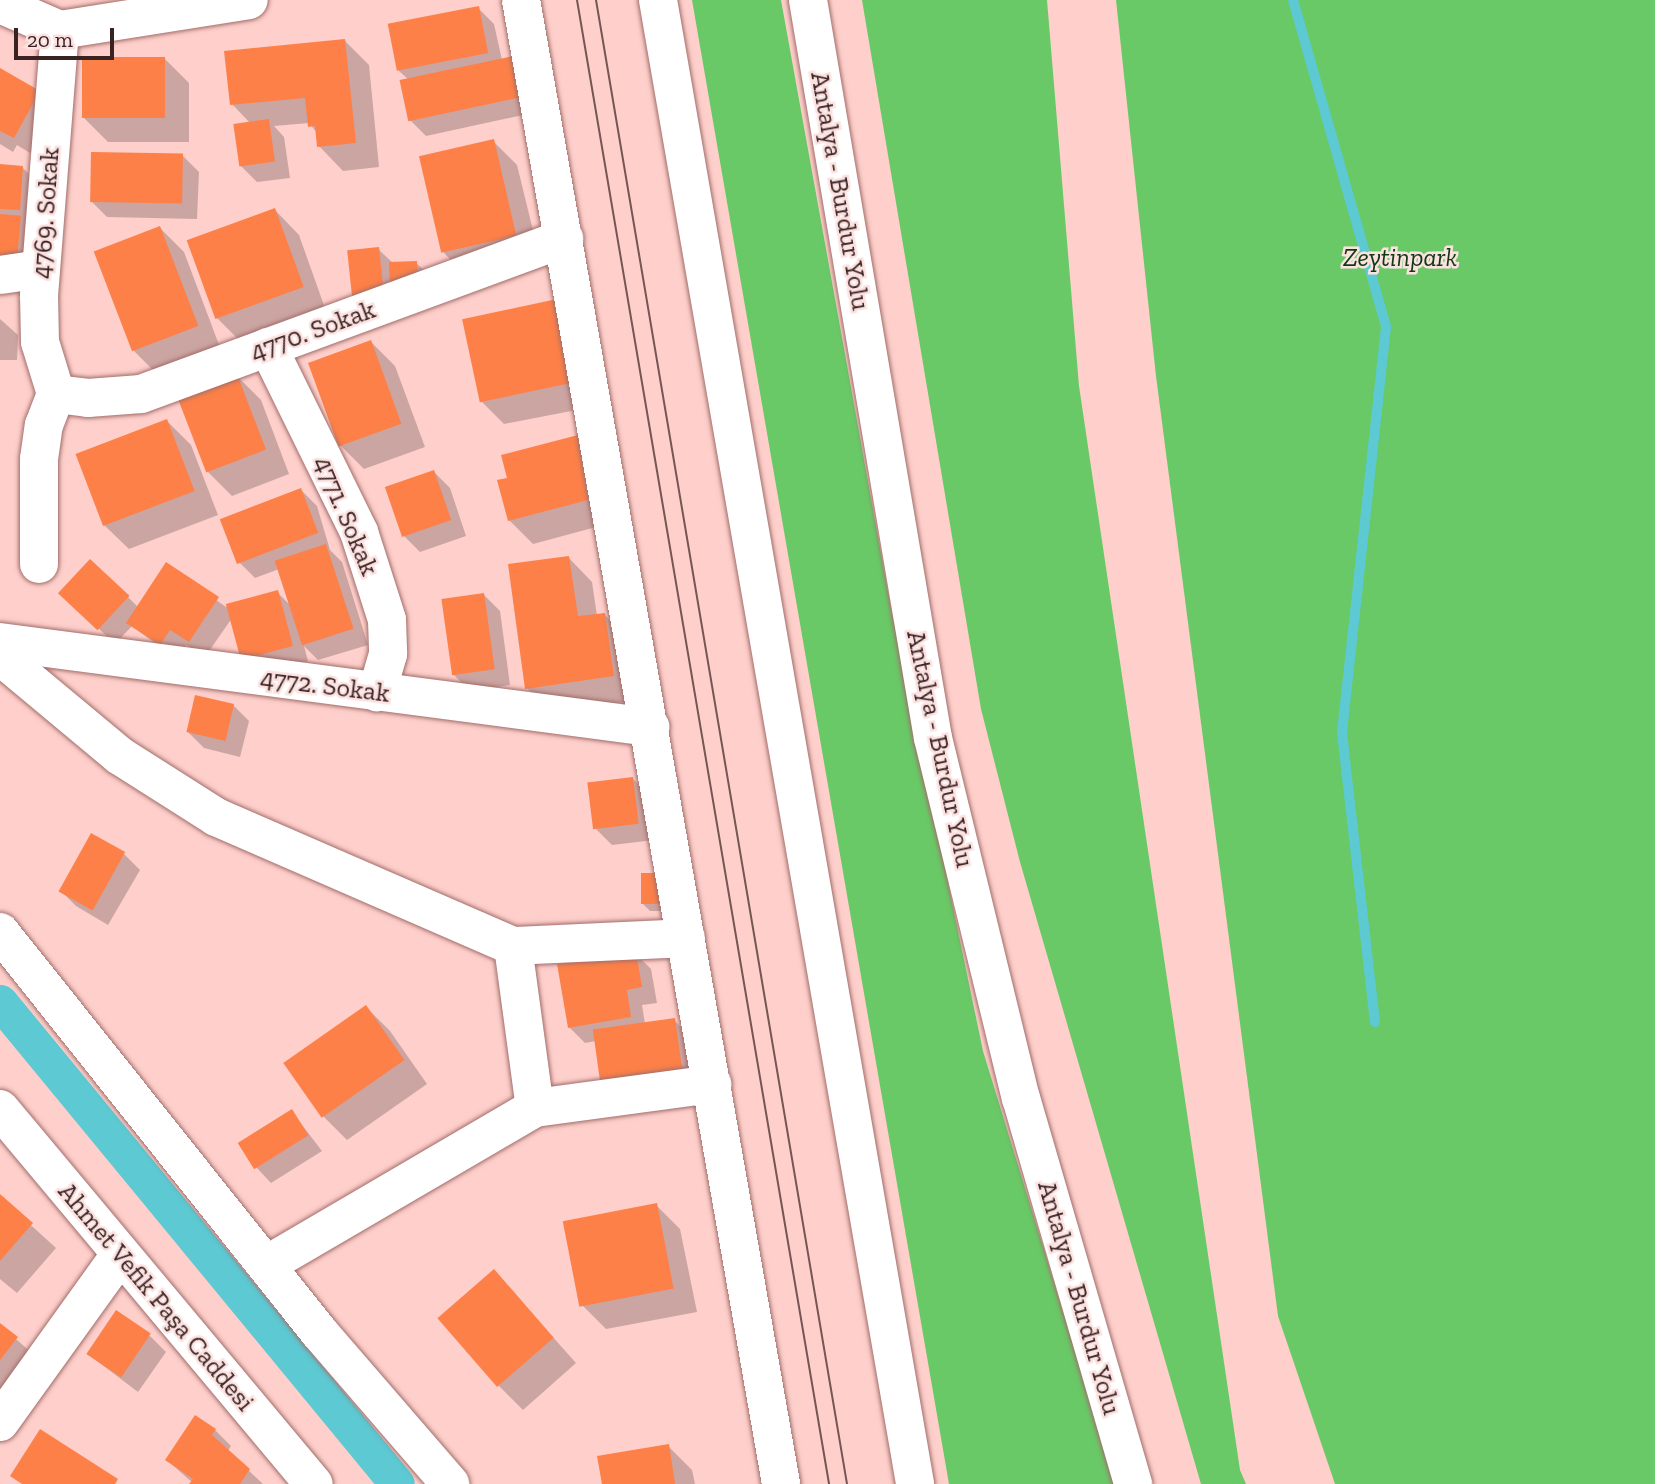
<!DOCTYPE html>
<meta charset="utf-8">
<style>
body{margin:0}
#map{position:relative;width:1655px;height:1484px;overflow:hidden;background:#fecfcb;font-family:"Zilla Slab",serif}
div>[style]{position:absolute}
.green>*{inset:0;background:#69c967}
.shadow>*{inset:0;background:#0003}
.stream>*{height:10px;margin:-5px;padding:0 5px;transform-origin:5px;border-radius:5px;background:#5cc9d3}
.canal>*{height:35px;margin:-17.5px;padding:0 17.5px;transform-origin:17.5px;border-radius:17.5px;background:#5cc9d3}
.building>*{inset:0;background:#fc8048;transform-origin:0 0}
.roads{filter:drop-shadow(0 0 2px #a26d6a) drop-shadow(0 0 2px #a26d6a)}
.minor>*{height:38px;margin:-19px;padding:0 19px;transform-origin:19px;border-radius:19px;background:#fff}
.highway>*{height:38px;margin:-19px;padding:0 19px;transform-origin:19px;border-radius:19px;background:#fff}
.tram>*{height:2px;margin:-1px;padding:0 1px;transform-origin:1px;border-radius:1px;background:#745654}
span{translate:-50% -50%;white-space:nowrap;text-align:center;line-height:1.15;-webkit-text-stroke:5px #fbe2e0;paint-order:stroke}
.street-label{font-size:26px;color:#392322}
.park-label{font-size:26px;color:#113811;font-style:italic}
.scale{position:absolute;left:14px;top:28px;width:100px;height:32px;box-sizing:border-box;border:4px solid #392322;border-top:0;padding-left:9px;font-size:21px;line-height:24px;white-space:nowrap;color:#392322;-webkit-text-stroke:5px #fbe2e0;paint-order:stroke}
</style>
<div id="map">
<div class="green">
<div style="clip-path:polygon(692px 0,781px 0,892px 614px,983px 1051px,1116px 1484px,949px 1484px)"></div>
<div style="clip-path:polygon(862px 0,1047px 0,1079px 386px,1240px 1470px,1246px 1484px,1201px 1484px,1020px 862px,981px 709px)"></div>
<div style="clip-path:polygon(1116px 0,1655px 0,1655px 1484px,1335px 1484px,1278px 1316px,1156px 376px)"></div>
</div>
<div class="shadow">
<div style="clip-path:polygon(478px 8px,494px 24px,502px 60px,537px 112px,426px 136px,410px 120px,409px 80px,399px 71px,390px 26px)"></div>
<div style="clip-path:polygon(345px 41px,369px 65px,379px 167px,343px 171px,319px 146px,318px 134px,309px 123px,274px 126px,284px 137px,290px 178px,257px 182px,241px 166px,251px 124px,232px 104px)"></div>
<div style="clip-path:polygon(165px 59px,189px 83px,189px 142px,108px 142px,84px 118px)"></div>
<div style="clip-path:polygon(0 70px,55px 108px,30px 153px,17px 145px,13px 152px,0 144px)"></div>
<div style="clip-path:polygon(493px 141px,517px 165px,540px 259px,468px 277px,444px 253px)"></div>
<div style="clip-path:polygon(183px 156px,199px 172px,197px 219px,107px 217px,91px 201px)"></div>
<div style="clip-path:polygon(0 166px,22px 167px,38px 183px,34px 275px,0 274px)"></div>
<div style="clip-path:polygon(275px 210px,299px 235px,326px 311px,240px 341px,216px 317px)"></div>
<div style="clip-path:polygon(160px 228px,184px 252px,221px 350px,157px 374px,133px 350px)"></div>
<div style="clip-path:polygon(378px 249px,394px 264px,416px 263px,424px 270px,354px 295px)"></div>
<div style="clip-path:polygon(556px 301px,597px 406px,504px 424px,480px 400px)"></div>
<div style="clip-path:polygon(0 319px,18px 335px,17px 360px,0 360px)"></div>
<div style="clip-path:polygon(371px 342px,395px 366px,425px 447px,364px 469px,340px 445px)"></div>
<div style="clip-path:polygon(237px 376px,261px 400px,289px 474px,232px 496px,208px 472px)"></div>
<div style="clip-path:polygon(167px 421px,191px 445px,218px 515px,129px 549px,104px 525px)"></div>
<div style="clip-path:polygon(577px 437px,611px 523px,533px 544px,509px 520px,509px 479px)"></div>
<div style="clip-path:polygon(434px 472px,450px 488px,466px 536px,420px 552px,404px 536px)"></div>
<div style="clip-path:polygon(301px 490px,317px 506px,330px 550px,342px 562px,368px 645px,318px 660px,304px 646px,308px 661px,260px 675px,232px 618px,205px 657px,186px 645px,177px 660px,132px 626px,115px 644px,77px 608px,128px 597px,138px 607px,167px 565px,226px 607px,277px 592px,290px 605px,279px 569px,255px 578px,239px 562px)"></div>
<div style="clip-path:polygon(568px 557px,592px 582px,597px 616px,605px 615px,629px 639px,638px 700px,551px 712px,527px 688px)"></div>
<div style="clip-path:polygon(484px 595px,500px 611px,510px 685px,470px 691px,454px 675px)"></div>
<div style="clip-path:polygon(233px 705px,249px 721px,240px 757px,204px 748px,188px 732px)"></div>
<div style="clip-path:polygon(633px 779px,649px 795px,654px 840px,612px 845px,596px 829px)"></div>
<div style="clip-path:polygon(124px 854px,140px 870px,108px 925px,76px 906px,60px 890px)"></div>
<div style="clip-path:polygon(662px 875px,668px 911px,650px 911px,642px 903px)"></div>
<div style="clip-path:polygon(635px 953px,651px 969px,657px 1003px,642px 1005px,645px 1024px,674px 1020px,690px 1036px,698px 1089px,596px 1041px,585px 1043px,569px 1027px)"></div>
<div style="clip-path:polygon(366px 1007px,390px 1031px,427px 1084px,347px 1140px,323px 1116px,286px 1062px)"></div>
<div style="clip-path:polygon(292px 1112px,322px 1151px,271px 1183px,256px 1167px)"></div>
<div style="clip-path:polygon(0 1197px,56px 1248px,17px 1293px,0 1279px)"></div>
<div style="clip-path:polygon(656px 1205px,680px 1229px,697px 1312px,606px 1329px,582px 1305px)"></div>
<div style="clip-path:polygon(494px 1271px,576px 1363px,523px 1410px,499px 1386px)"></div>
<div style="clip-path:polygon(0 1325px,33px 1354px,3px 1391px,0 1389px)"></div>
<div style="clip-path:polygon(150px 1336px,166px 1352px,138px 1392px,88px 1354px)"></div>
<div style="clip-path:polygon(215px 1430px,231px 1446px,228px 1451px,263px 1484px,194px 1484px,167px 1460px)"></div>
<div style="clip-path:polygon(668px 1446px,692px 1470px,695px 1484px,603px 1484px)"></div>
</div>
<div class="stream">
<div style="left:1293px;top:0;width:340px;rotate:74.1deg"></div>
<div style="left:1386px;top:327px;width:408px;rotate:96.2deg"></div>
<div style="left:1342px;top:733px;width:291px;rotate:83.5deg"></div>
</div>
<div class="canal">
<div style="left:0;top:1002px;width:624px;rotate:50.52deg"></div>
</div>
<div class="building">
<div style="left:479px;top:6px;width:48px;height:93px;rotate:79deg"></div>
<div style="clip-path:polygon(345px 39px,356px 143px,317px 147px,315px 126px,308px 127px,305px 98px,230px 105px,224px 51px)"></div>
<div style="left:513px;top:56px;width:42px;height:116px;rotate:78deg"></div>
<div style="left:82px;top:57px;width:83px;height:61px"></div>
<div style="clip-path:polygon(0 68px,40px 91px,14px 138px,0 131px)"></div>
<div style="left:269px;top:119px;width:43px;height:36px;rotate:82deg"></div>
<div style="left:494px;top:139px;width:99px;height:77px;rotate:77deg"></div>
<div style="left:91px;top:152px;width:92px;height:50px;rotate:1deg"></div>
<div style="clip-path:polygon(0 164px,23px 166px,20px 210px,0 209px)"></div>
<div style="left:275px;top:208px;width:84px;height:94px;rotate:70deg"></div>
<div style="left:0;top:214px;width:21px;height:45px;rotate:5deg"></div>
<div style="left:160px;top:226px;width:107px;height:71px;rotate:69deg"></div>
<div style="left:379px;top:247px;width:46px;height:32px;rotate:84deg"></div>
<div style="left:417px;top:261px;width:26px;height:28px;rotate:88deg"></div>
<div style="left:557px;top:299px;width:85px;height:97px;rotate:78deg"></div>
<div style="left:371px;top:340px;width:89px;height:67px;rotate:70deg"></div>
<div style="left:237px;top:374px;width:81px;height:64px;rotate:69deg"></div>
<div style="left:167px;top:419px;width:77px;height:98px;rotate:69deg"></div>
<div style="clip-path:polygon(578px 435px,588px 500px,508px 521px,497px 480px,507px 478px,501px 455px)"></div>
<div style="left:434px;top:470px;width:53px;height:52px;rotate:71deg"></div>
<div style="left:301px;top:488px;width:48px;height:87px;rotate:69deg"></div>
<div style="left:326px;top:544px;width:89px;height:54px;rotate:72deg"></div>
<div style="clip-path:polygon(569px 556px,578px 616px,605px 613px,614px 676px,525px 689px,508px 564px)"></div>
<div style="left:90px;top:559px;width:54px;height:47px;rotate:43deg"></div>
<div style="clip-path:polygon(166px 562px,219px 597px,189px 642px,170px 630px,160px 645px,126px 623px)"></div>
<div style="left:278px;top:590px;width:58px;height:54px;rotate:75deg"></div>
<div style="left:484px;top:593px;width:77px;height:43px;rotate:82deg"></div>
<div style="left:195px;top:695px;width:40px;height:38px;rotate:13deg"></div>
<div style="left:633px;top:777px;width:47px;height:46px;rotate:83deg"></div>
<div style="left:91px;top:833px;width:39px;height:67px;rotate:29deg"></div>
<div style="left:641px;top:873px;width:21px;height:31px"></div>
<div style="clip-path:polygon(636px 951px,642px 987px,627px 990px,631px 1017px,568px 1028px,557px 964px)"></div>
<div style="left:366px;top:1005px;width:67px;height:101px;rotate:55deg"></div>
<div style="left:675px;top:1018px;width:57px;height:83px;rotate:82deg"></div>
<div style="left:292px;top:1109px;width:31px;height:64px;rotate:58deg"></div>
<div style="clip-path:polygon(0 1194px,33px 1223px,0 1261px)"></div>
<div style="left:657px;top:1203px;width:87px;height:96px;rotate:79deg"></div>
<div style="left:494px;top:1269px;width:91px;height:75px;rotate:49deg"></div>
<div style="left:116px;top:1310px;width:42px;height:53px;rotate:34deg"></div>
<div style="clip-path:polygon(0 1323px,18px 1337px,0 1360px)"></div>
<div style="clip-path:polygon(195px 1415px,216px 1429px,212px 1435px,250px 1469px,240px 1484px,189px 1484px,193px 1479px,165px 1460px)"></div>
<div style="clip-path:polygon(40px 1429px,118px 1479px,115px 1484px,22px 1484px,10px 1476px)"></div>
<div style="clip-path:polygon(669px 1444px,675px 1484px,602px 1484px,597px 1456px)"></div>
</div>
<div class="roads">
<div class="minor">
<div style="left:521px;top:0;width:1507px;rotate:80.06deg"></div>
<div style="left:0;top:4px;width:65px;rotate:23.4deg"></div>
<div style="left:60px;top:30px;width:191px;rotate:-9deg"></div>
<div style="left:0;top:275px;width:41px;rotate:-8.3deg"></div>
<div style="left:268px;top:347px;width:206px;rotate:63.8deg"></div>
<div style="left:359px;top:532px;width:92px;rotate:72.3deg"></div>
<div style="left:387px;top:620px;width:34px;rotate:88deg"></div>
<div style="left:388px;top:654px;width:40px;rotate:106deg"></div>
<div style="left:56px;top:394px;width:32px;rotate:7deg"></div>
<div style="left:88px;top:398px;width:53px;rotate:-4.3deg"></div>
<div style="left:141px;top:394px;width:451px;rotate:-20.2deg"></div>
<div style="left:56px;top:394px;width:54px;rotate:-107.1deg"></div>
<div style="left:40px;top:342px;width:46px;rotate:-91.2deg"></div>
<div style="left:39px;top:296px;width:267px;rotate:-85.5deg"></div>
<div style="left:39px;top:564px;width:105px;rotate:-90deg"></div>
<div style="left:39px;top:459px;width:34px;rotate:-82deg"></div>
<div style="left:44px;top:425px;width:33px;rotate:-69deg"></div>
<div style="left:0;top:642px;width:656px;rotate:7.45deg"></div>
<div style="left:0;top:656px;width:156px;rotate:39.8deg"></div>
<div style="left:120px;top:756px;width:114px;rotate:32.4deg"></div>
<div style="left:216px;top:817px;width:324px;rotate:23.5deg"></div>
<div style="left:513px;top:946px;width:173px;rotate:-2.6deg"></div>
<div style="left:0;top:932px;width:512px;rotate:51.43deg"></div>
<div style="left:319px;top:1332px;width:201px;rotate:49.2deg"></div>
<div style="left:513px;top:946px;width:163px;rotate:82.3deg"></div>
<div style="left:0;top:1109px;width:489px;rotate:50.1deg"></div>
<div style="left:266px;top:1265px;width:311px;rotate:-30.3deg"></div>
<div style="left:535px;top:1108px;width:179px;rotate:-7.7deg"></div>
<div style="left:0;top:1422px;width:206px;rotate:-54.3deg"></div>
</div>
<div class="highway">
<div style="left:658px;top:0;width:1506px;rotate:80.17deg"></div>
<div style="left:808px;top:0;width:749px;rotate:80.39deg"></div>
<div style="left:933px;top:738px;width:371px;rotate:76.3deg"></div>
<div style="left:1021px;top:1098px;width:402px;rotate:73.8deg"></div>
</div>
</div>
<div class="tram">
<div style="left:577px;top:0;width:1505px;rotate:80.36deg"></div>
<div style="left:596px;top:0;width:1505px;rotate:80.4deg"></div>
</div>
<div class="street-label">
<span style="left:840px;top:191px;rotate:80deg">Antalya - Burdur Yolu</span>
<span style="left:46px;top:213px;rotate:-86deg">4769. Sokak</span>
<span style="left:313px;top:331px;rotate:-20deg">4770. Sokak</span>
<span style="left:346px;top:516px;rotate:67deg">4771. Sokak</span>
<span style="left:325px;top:686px;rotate:7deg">4772. Sokak</span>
<span style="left:940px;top:749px;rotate:78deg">Antalya - Burdur Yolu</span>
<span style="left:156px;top:1297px;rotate:50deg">Ahmet Vefik Paşa Caddesi</span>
<span style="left:1079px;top:1298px;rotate:74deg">Antalya - Burdur Yolu</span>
</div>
<div class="park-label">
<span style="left:1400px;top:258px">Zeytinpark</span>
</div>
<div class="scale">20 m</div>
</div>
